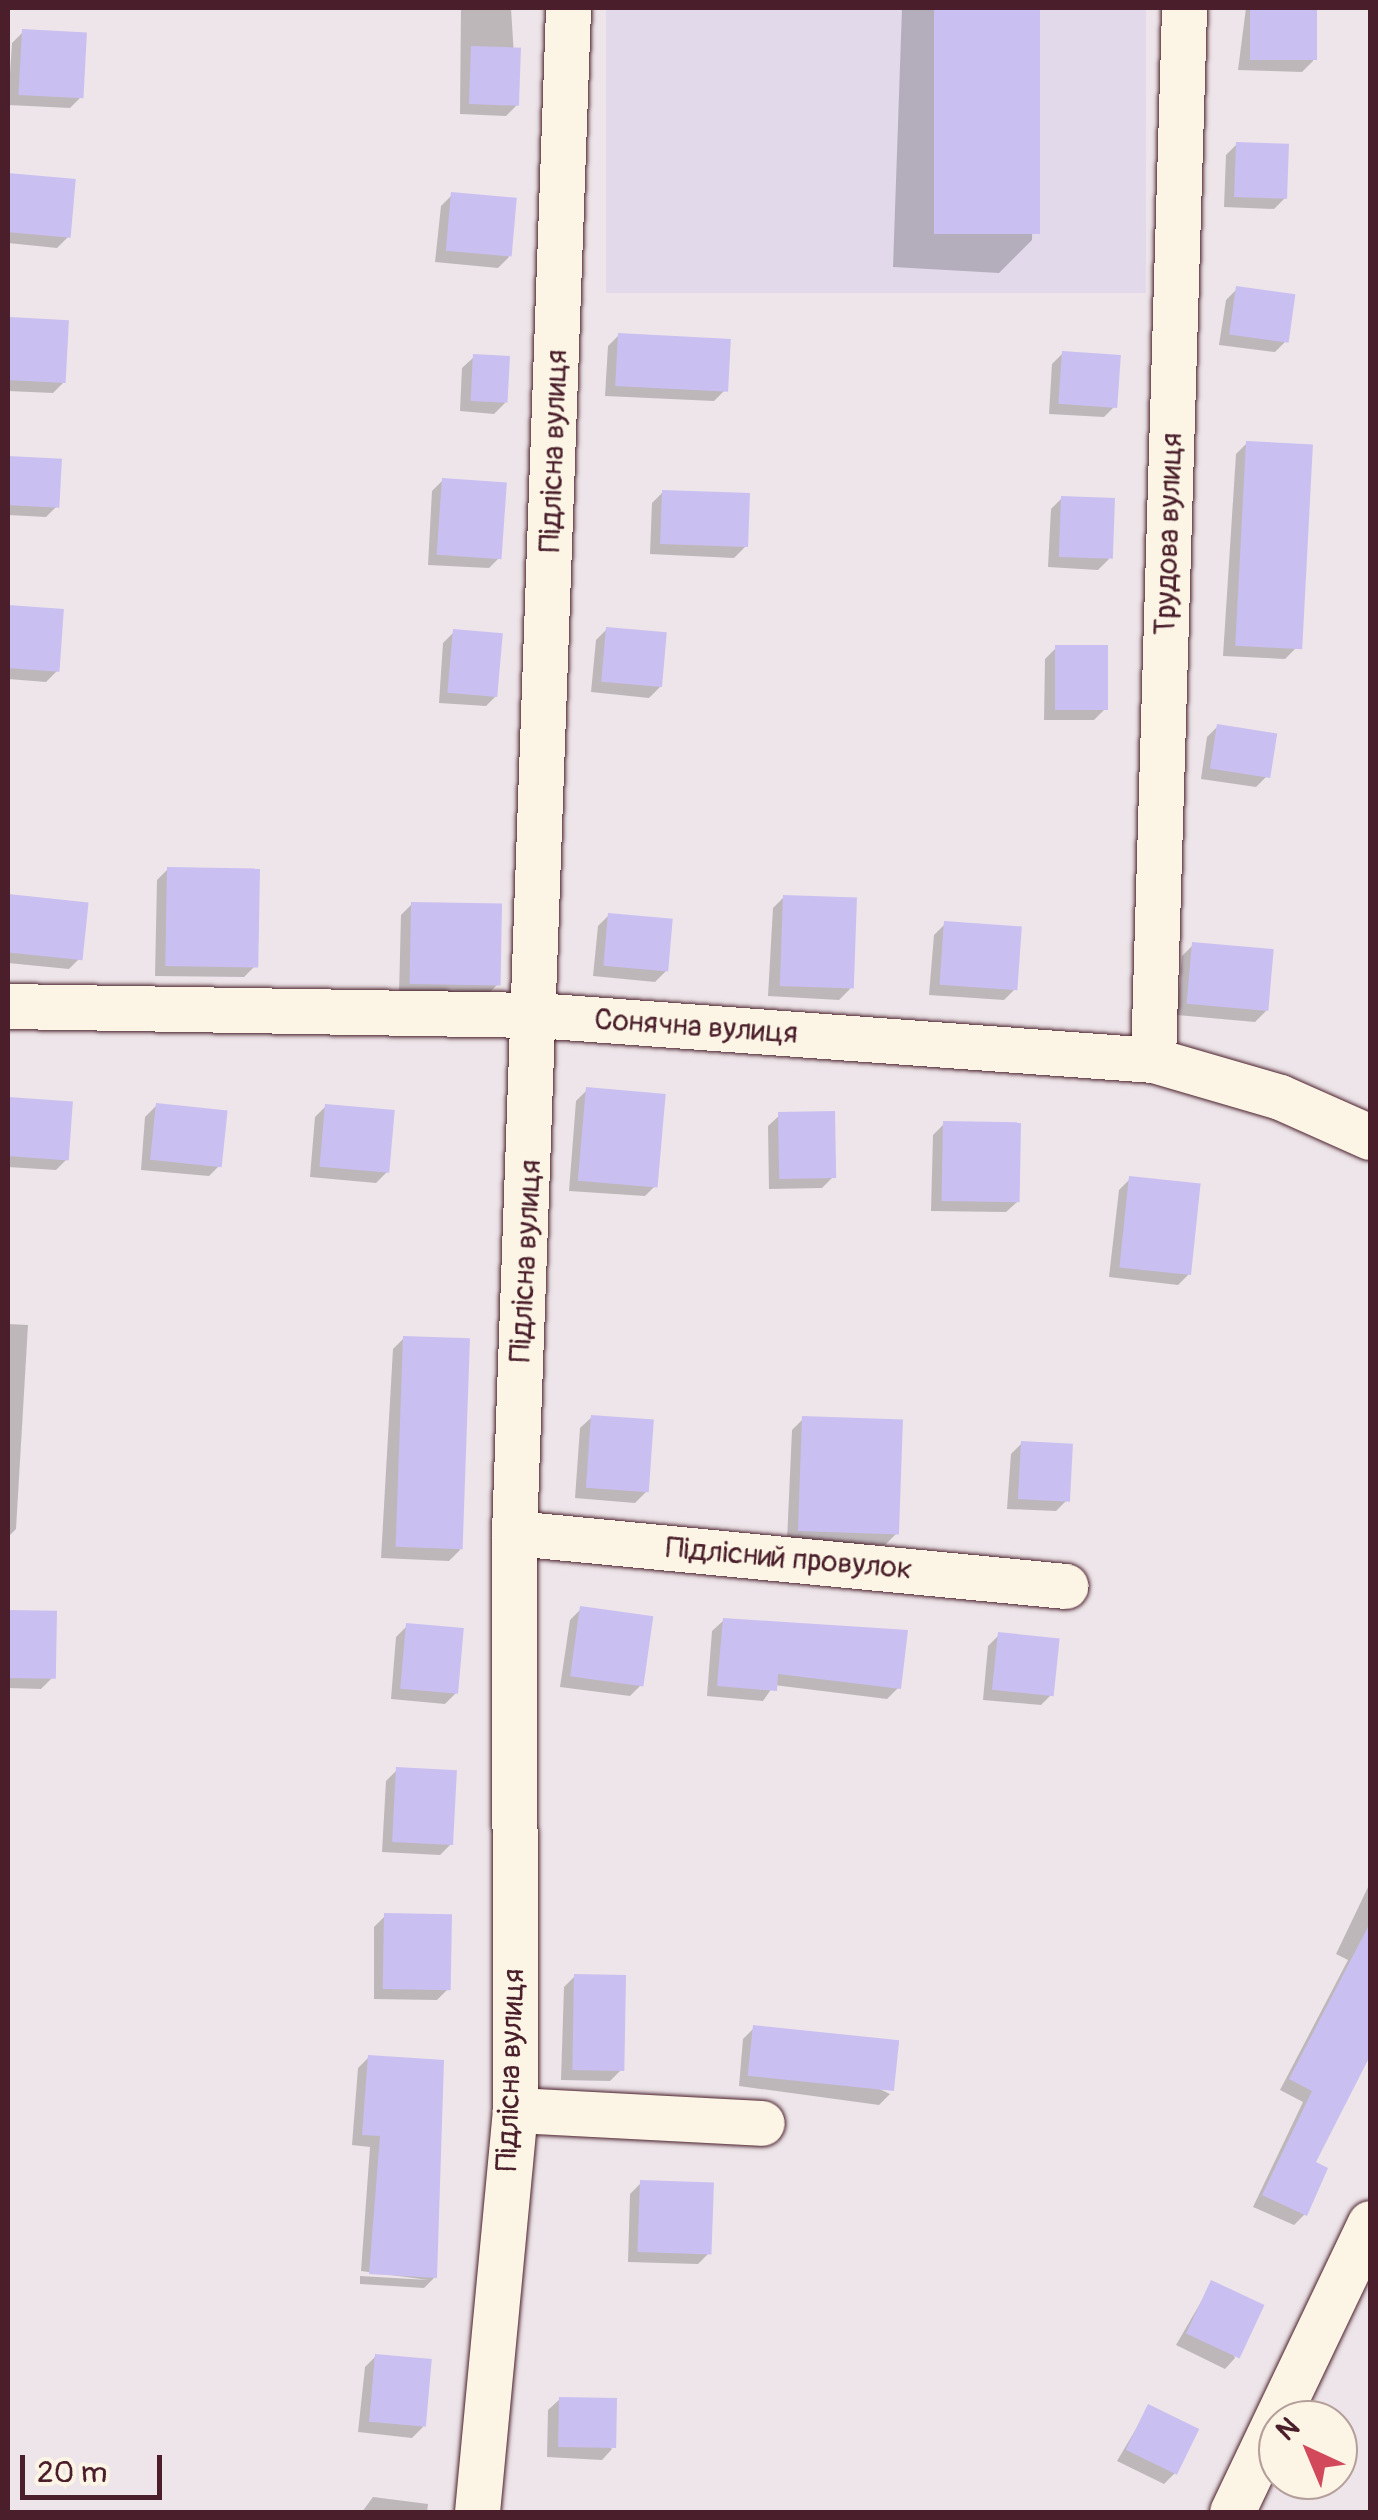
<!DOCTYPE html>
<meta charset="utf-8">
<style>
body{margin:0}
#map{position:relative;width:1378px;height:2520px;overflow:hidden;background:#ede5e9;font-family:Pangolin,sans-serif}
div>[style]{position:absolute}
.built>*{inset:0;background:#e2daeb;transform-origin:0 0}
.shadow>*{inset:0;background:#0003}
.building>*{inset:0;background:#cabff1;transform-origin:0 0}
.roads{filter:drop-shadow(0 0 2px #4a1f2b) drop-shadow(0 0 2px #4a1f2b)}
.minor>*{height:45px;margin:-22.5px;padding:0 22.5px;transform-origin:22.5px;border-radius:22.5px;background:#fcf5e5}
span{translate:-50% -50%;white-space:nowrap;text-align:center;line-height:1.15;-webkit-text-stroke:8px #fcf5e5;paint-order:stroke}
.street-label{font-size:30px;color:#4a1f2b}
.frame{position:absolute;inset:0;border:10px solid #4a1f2b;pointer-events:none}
.north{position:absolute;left:1258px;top:2400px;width:100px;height:100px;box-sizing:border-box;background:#fcf5e5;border:2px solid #b59f9b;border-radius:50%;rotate:316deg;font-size:28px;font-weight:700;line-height:40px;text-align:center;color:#4a1f2b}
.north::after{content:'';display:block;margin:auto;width:35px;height:45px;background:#d1495b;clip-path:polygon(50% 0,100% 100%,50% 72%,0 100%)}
.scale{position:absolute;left:20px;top:2455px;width:142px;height:45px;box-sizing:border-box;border:5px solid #4a1f2b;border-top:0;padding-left:12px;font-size:30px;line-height:35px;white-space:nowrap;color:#4a1f2b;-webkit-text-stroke:8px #fcf5e5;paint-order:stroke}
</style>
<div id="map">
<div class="built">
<div style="left:606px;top:8px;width:540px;height:285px"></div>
</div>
<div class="shadow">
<div style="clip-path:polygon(461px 8px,511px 8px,517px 105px,506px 116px,460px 114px)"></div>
<div style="clip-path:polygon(902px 8px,1037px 8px,1032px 240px,999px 273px,893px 267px)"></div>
<div style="clip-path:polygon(1246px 8px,1315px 8px,1313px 61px,1302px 72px,1238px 70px)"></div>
<div style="clip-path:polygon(23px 32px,81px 97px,70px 108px,8px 105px,12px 43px)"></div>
<div style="clip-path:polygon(1237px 144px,1285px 198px,1274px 209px,1224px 207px,1226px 155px)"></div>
<div style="clip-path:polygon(8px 175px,73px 182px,68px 237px,57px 248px,8px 243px)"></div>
<div style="clip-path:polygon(452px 195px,509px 257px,498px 268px,435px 262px,441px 206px)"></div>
<div style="clip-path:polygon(1237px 289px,1286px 341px,1275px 352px,1219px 345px,1226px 300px)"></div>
<div style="clip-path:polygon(10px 319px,64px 382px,53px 393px,8px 391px)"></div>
<div style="clip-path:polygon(619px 335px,725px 390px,714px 401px,605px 396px,608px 346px)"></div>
<div style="clip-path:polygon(1063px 353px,1115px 406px,1104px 417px,1049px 414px,1052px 364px)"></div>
<div style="clip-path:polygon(474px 357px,505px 403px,494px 414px,460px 411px,462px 368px)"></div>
<div style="clip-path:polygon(1247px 443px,1296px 648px,1285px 659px,1223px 656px,1236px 454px)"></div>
<div style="clip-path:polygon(8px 459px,59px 461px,57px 506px,46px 517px,8px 515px)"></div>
<div style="clip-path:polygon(443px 480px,500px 557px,489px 568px,428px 565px,432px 491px)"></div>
<div style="clip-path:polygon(663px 492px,745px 547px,734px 558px,650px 554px,652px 503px)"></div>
<div style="clip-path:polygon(1062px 498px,1109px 559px,1098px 570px,1048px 567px,1051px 509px)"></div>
<div style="clip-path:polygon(8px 607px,61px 611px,57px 671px,46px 682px,8px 679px)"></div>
<div style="clip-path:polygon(607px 629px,660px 687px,649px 698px,591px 692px,596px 640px)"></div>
<div style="clip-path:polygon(454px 632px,497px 695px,486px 706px,439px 703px,443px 643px)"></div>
<div style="clip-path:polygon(1056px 648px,1105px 709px,1094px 720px,1044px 720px,1045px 659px)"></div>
<div style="clip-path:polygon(1218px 726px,1267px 776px,1256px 787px,1201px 779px,1207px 737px)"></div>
<div style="clip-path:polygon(168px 869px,255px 966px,244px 977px,155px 976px,157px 880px)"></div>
<div style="clip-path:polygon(8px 896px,86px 904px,80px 958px,69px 969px,8px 963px)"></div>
<div style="clip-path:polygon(784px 897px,850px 989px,839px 1000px,768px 996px,773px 908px)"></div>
<div style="clip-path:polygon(412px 904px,497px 985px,486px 996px,399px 994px,401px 915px)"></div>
<div style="clip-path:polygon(609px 915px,666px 971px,655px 982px,593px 976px,598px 926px)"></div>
<div style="clip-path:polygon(945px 924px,1015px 989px,1004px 1000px,929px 995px,934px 935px)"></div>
<div style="clip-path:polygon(1193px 945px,1266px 1011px,1255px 1022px,1177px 1015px,1182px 956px)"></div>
<div style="clip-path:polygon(587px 1090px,656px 1185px,645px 1196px,569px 1191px,576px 1101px)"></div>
<div style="clip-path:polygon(8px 1099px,71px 1104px,67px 1159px,56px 1170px,8px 1167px)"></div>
<div style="clip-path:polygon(156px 1106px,220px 1165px,209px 1176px,141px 1170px,145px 1117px)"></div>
<div style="clip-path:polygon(326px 1106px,387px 1172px,376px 1183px,310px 1177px,315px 1117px)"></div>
<div style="clip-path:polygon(780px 1115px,833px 1177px,822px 1188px,769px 1189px,768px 1126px)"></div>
<div style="clip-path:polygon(944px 1124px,1017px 1202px,1006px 1212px,931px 1211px,933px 1135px)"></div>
<div style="clip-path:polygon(1130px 1179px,1189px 1274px,1178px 1285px,1109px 1277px,1119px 1190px)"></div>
<div style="clip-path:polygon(8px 1324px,28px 1325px,16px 1529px,8px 1537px)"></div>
<div style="clip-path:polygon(404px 1338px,460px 1550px,449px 1561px,381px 1558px,393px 1349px)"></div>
<div style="clip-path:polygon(592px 1417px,646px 1492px,635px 1503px,575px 1498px,580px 1428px)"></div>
<div style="clip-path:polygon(803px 1419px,896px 1534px,885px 1545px,787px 1541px,792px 1430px)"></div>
<div style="clip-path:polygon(1022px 1443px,1067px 1500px,1056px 1511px,1007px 1509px,1011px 1454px)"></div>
<div style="clip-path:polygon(581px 1609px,641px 1685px,630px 1696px,560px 1687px,570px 1620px)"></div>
<div style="clip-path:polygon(8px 1612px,54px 1614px,52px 1678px,41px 1689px,8px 1688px)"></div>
<div style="clip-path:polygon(724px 1620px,898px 1688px,887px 1699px,774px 1685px,763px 1701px,707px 1696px,712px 1631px)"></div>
<div style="clip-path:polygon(407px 1626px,456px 1693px,445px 1704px,391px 1699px,396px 1637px)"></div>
<div style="clip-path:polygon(999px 1635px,1052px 1694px,1041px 1705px,983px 1700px,988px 1646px)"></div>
<div style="clip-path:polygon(397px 1770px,451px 1844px,440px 1855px,382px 1852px,386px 1781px)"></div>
<div style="clip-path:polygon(1370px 1883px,1370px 2049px,1313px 2164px,1305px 2214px,1294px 2225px,1253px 2207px,1303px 2102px,1280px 2090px,1348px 1960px,1336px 1954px)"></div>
<div style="clip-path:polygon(385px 1916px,448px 1989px,437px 2000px,374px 1999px,374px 1927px)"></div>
<div style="clip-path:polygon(575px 1976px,621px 2070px,610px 2081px,561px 2080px,564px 1987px)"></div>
<div style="clip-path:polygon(754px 2028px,890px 2094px,879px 2105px,739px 2086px,743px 2039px)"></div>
<div style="clip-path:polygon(369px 2057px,435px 2277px,424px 2288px,360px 2284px,360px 2276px,428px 2280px,361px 2271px,370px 2147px,352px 2145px,358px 2068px)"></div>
<div style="clip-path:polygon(641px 2183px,709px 2253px,698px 2264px,628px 2262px,630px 2194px)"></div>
<div style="clip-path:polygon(1212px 2283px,1235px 2358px,1225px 2369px,1176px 2345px)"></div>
<div style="clip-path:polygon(376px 2356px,423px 2427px,412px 2438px,358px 2432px,365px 2367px)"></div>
<div style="clip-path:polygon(560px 2399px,612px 2449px,602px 2460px,547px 2457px,548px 2410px)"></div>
<div style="clip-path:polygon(1149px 2407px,1175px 2473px,1164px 2484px,1117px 2461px)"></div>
<div style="clip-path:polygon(373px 2497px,428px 2504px,427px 2512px,362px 2512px)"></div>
</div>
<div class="building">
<div style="left:934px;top:8px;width:106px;height:226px"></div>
<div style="left:1250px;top:8px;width:67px;height:52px"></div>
<div style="left:22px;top:29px;width:65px;height:66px;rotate:3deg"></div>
<div style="left:471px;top:46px;width:50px;height:58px;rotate:2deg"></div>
<div style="left:1236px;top:142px;width:53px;height:55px;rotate:2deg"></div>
<div style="left:8px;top:173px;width:68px;height:59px;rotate:5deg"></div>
<div style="left:451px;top:192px;width:66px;height:59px;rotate:5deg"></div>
<div style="left:1236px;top:286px;width:60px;height:49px;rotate:8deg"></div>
<div style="left:9px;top:317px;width:60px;height:63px;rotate:3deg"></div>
<div style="left:618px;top:333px;width:113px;height:53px;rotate:3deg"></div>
<div style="left:1062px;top:351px;width:59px;height:53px;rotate:4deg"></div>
<div style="left:473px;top:354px;width:37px;height:47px;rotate:3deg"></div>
<div style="left:1246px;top:441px;width:67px;height:205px;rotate:3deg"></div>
<div style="left:8px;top:456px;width:54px;height:49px;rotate:3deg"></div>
<div style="left:442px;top:478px;width:65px;height:77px;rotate:4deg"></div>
<div style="left:662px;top:490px;width:88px;height:54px;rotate:2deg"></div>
<div style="left:1061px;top:496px;width:54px;height:61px;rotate:2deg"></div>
<div style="left:8px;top:605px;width:56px;height:63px;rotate:4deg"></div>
<div style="left:606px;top:627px;width:61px;height:55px;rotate:5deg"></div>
<div style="left:453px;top:629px;width:50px;height:64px;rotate:5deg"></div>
<div style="left:1055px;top:645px;width:53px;height:65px"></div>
<div style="left:1217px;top:724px;width:61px;height:45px;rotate:9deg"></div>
<div style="left:167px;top:867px;width:93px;height:99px;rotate:1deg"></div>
<div style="left:8px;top:894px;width:81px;height:58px;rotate:6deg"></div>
<div style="left:783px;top:895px;width:74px;height:91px;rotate:2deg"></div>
<div style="left:411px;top:902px;width:91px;height:82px;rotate:1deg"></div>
<div style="left:608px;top:913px;width:65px;height:53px;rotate:5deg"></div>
<div style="left:944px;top:921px;width:78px;height:64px;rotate:4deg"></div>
<div style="left:1192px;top:942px;width:82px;height:62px;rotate:5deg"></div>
<div style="left:586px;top:1087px;width:80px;height:94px;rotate:5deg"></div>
<div style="left:8px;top:1097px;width:65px;height:59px;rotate:4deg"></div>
<div style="left:156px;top:1103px;width:72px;height:57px;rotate:6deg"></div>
<div style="left:325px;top:1104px;width:70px;height:63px;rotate:5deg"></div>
<div style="left:835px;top:1111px;width:67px;height:57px;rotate:89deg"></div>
<div style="left:943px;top:1121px;width:78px;height:80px;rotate:1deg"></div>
<div style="left:1129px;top:1176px;width:72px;height:92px;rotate:6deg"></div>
<div style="left:403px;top:1336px;width:67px;height:211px;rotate:2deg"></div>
<div style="left:591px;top:1415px;width:63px;height:73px;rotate:4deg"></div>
<div style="left:802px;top:1416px;width:101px;height:115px;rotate:2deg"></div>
<div style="left:1021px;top:1441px;width:52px;height:58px;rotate:3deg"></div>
<div style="left:580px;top:1606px;width:74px;height:71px;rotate:8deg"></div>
<div style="left:8px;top:1610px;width:49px;height:68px;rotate:1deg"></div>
<div style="clip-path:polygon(723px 1618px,908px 1630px,901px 1689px,778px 1674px,777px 1691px,717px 1686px)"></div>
<div style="left:406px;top:1623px;width:58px;height:66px;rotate:5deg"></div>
<div style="left:998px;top:1632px;width:62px;height:58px;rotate:6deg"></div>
<div style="left:396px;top:1767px;width:61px;height:75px;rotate:3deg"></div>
<div style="left:384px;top:1913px;width:68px;height:76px;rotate:1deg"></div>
<div style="clip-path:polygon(1370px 1923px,1370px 2056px,1316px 2162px,1328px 2168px,1307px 2216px,1262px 2195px,1312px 2091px,1289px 2079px)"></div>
<div style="left:574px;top:1974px;width:52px;height:96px;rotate:1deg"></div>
<div style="left:753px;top:2025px;width:147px;height:51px;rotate:6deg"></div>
<div style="clip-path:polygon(368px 2055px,444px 2060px,437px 2278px,369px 2274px,380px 2136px,362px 2135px)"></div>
<div style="left:640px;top:2180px;width:74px;height:72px;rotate:2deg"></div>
<div style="left:1211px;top:2280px;width:59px;height:59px;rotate:25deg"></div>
<div style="left:375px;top:2354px;width:57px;height:68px;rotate:5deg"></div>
<div style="left:559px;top:2397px;width:58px;height:50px;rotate:1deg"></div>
<div style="left:1148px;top:2404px;width:57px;height:51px;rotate:26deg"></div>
</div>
<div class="roads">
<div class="minor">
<div style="left:8px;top:1006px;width:528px;rotate:0.98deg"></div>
<div style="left:536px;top:1015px;width:619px;rotate:4.17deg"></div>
<div style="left:1153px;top:1060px;width:132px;rotate:16.2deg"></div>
<div style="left:1280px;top:1097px;width:98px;rotate:24deg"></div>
<div style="left:1153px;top:1060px;width:1052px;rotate:-88.31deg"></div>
<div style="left:514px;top:1533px;width:554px;rotate:5.49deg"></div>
<div style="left:515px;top:2110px;width:247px;rotate:3deg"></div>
<div style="left:477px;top:2512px;width:404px;rotate:-84.6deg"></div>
<div style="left:515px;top:2110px;width:577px;rotate:-90.1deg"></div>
<div style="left:514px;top:1533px;width:1526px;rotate:-87.97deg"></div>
<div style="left:1232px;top:2512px;width:320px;rotate:-64.5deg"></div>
</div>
</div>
<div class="street-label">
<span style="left:554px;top:451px;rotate:-88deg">Підлісна вулиця</span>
<span style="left:1169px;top:534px;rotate:-88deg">Трудова вулиця</span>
<span style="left:696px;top:1027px;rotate:4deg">Сонячна вулиця</span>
<span style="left:526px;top:1261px;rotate:-87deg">Підлісна вулиця</span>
<span style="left:789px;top:1559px;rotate:5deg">Підлісний провулок</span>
<span style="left:511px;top:2070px;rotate:-88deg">Підлісна вулиця</span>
</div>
<div class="frame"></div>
<div class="north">N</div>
<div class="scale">20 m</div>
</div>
